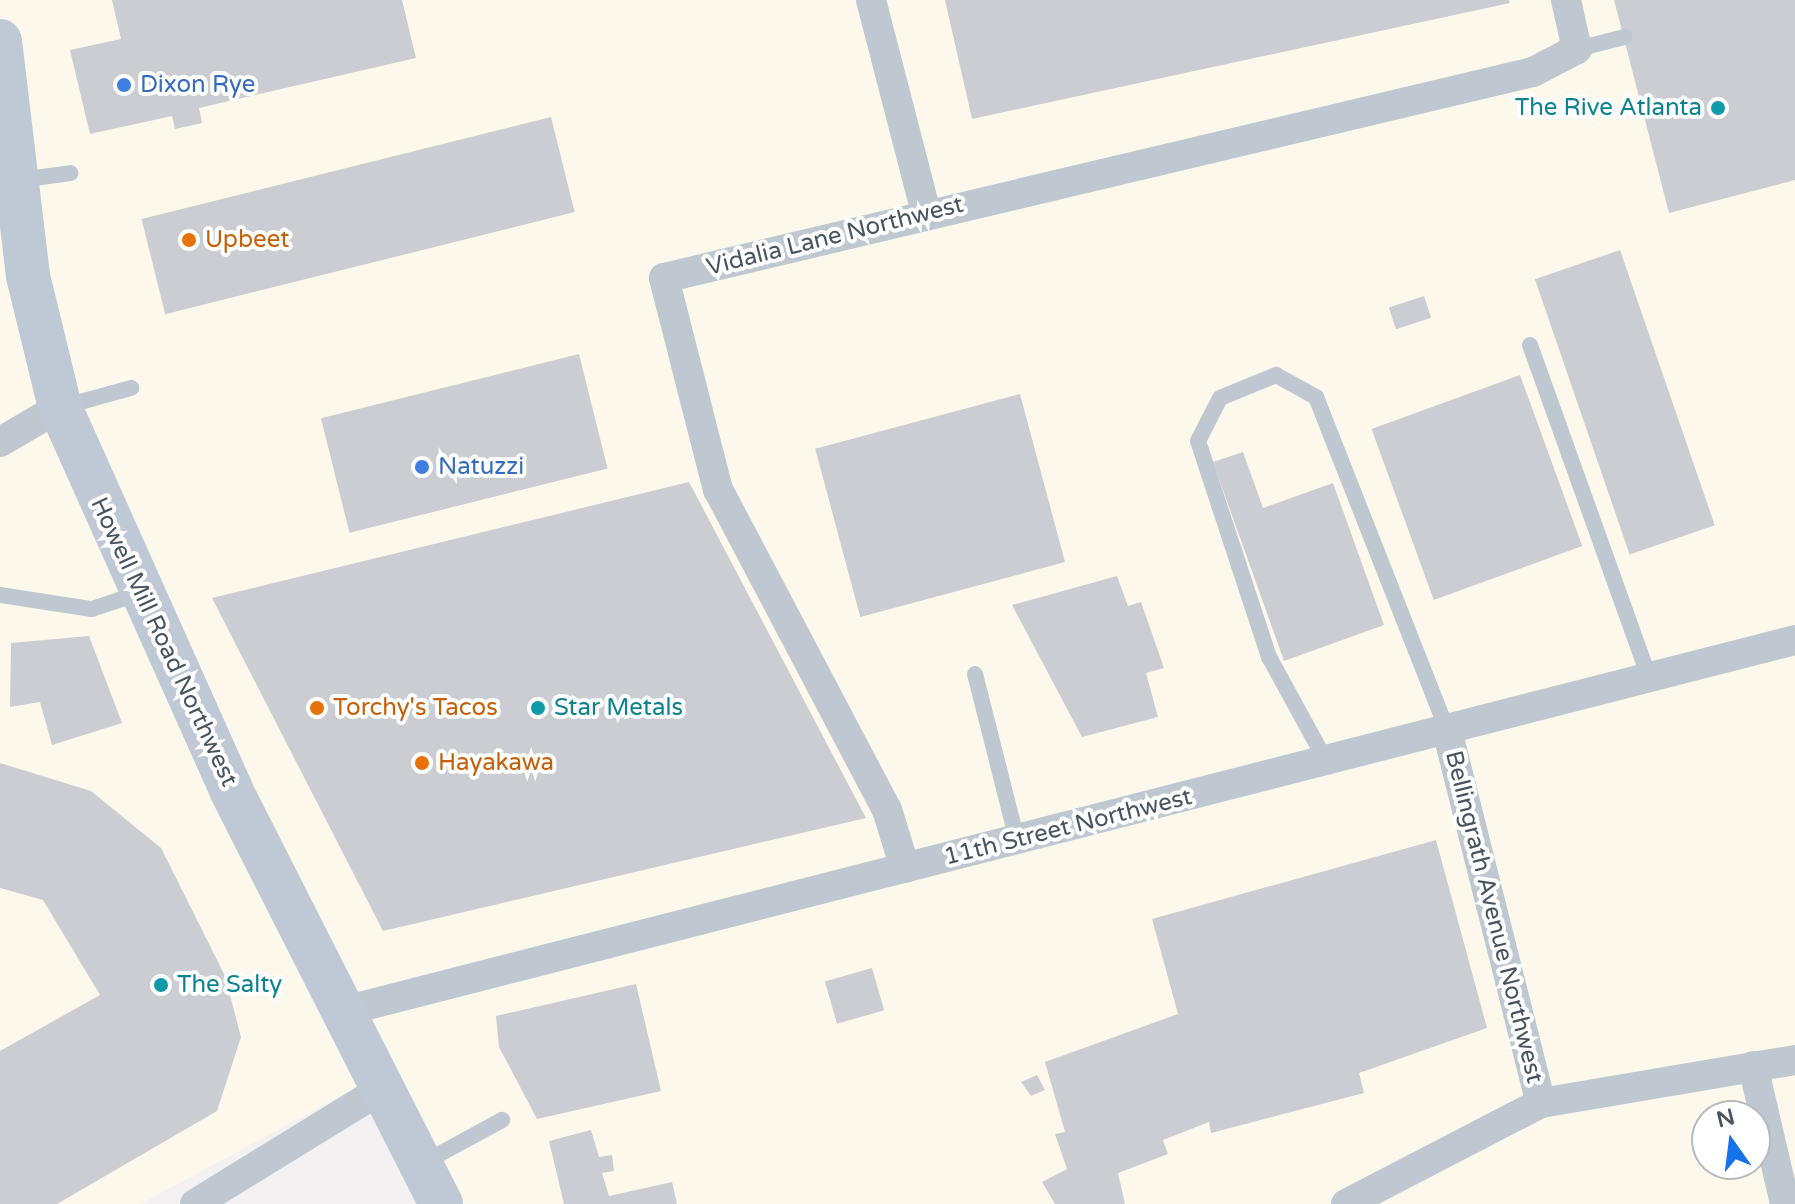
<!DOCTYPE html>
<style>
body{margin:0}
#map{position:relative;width:1795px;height:1204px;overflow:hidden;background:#f3f1f1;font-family:"Varela Round",sans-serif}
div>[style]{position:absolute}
.commercial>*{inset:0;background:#fdf8ec}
.building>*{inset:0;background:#cbcdd3;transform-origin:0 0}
.service>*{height:16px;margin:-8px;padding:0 8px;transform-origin:8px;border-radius:8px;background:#bfc8d0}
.minor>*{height:30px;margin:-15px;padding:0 15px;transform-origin:15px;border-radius:15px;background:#bfc8d0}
.secondary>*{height:44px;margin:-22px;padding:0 22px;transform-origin:22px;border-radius:22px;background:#bfc9d5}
.dots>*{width:22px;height:22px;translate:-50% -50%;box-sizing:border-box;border:4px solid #fff;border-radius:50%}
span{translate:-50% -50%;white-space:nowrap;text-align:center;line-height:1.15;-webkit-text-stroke:8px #fff;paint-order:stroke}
.shop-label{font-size:24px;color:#366cbe}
.left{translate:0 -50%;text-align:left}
.culture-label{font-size:24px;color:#0d838f}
.right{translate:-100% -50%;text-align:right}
.street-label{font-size:24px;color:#48545f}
.food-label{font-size:24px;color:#c56008}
.north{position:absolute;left:1691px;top:1100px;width:80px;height:80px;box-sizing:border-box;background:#fff;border:2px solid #b6bbbf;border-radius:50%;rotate:346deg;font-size:22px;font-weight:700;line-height:32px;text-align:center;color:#48545f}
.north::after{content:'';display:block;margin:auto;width:28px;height:36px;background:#1672e8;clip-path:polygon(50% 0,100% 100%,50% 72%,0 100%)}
</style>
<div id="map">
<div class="commercial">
<div style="clip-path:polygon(evenodd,0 0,1795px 0,1795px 1204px,452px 1204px,372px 1079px,141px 1204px,0 1204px,0 0,1707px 1116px,1755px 1116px,1755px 1164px,1707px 1164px,1707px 1116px)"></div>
</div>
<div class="building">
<div style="clip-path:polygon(112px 0,402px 0,416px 58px,199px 108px,202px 123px,175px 129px,172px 116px,90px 134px,70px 50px,121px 39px)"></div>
<div style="clip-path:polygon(945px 0,1509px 0,1510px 3px,972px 119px)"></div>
<div style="clip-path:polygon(1614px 0,1795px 0,1795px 180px,1669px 213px)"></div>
<div style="left:551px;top:117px;width:98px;height:422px;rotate:76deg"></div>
<div style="left:1620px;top:250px;width:291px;height:90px;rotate:71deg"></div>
<div style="left:1424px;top:296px;width:23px;height:37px;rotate:72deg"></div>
<div style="left:579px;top:354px;width:118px;height:266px;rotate:76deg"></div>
<div style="left:1520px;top:375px;width:182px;height:158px;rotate:70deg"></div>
<div style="left:1020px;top:394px;width:174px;height:212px;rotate:75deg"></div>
<div style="clip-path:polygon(1243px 452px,1263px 508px,1333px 483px,1384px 625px,1284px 661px,1213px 462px)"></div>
<div style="clip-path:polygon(689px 482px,866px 818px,383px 931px,212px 598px)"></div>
<div style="clip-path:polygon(1117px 576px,1128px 606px,1141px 602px,1164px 668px,1146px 673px,1158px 717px,1082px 737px,1012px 605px)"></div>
<div style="clip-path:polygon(89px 636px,122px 723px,52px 745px,40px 702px,10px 707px,11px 643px)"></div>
<div style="clip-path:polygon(0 763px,91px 791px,161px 848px,225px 976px,241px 1037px,217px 1111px,57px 1204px,0 1204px,0 1051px,100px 995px,43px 900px,0 888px)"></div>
<div style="clip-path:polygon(1436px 840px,1487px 1028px,1359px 1073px,1364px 1093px,1211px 1133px,1209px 1122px,1163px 1140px,1168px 1154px,1118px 1173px,1125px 1204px,1055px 1204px,1042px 1182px,1067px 1169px,1055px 1134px,1065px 1132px,1045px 1062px,1178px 1014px,1152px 919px)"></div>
<div style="left:872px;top:968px;width:44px;height:49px;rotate:74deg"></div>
<div style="clip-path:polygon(636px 984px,661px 1091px,537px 1119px,499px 1047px,496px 1016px)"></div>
<div style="clip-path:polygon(1037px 1075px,1045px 1090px,1031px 1096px,1021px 1082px)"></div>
<div style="clip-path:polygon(591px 1130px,599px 1157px,612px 1155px,614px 1171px,602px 1173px,609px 1196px,672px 1182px,677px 1204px,564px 1204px,549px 1141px)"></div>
</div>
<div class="service">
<div style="left:1577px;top:49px;width:49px;rotate:-14.3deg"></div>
<div style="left:20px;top:180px;width:51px;rotate:-7.8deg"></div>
<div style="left:1530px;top:345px;width:354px;rotate:70.3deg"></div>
<div style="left:62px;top:407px;width:72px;rotate:-15.4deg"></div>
<div style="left:0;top:595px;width:93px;rotate:8.7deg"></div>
<div style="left:92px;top:609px;width:51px;rotate:-18.4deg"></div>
<div style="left:975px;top:674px;width:171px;rotate:75.8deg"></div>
<div style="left:1326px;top:761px;width:119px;rotate:-118.7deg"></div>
<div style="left:1269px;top:657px;width:227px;rotate:-108.2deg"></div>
<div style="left:1198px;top:441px;width:48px;rotate:-62.9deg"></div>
<div style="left:1220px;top:398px;width:61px;rotate:-22.3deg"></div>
<div style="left:1276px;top:375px;width:46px;rotate:28.8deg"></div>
<div style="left:1316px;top:397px;width:358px;rotate:68.5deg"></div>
<div style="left:425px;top:1162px;width:88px;rotate:-28.6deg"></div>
</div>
<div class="minor">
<div style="left:871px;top:0;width:219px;rotate:75.5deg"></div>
<div style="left:0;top:442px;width:69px;rotate:-30.3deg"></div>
<div style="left:1447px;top:730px;width:385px;rotate:75.9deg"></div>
<div style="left:905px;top:868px;width:61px;rotate:-107.2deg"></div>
<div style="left:887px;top:810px;width:362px;rotate:-117.8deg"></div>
<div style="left:718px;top:490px;width:219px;rotate:-104.3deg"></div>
<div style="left:664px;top:278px;width:893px;rotate:-13.34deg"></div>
<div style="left:1533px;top:72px;width:50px;rotate:-27.6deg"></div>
<div style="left:1577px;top:49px;width:50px;rotate:-102.7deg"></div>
<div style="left:340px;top:1012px;width:1502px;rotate:-14.34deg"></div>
<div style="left:1753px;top:1066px;width:142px;rotate:76.9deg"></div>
<div style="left:195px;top:1204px;width:217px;rotate:-31.6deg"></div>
<div style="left:1346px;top:1204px;width:220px;rotate:-27.4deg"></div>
<div style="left:1541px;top:1103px;width:258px;rotate:-9.6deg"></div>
</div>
<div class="secondary">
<div style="left:0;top:41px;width:237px;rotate:83.2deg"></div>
<div style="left:28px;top:276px;width:135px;rotate:76.3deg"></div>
<div style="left:60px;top:407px;width:419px;rotate:65.9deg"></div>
<div style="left:231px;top:790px;width:464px;rotate:63.1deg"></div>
</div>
<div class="dots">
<div style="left:124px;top:85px;background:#3f7fe0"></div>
<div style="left:1718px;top:108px;background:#0f9aa8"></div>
<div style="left:189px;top:240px;background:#e8710a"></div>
<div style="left:422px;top:467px;background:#3f7fe0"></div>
<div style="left:317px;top:708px;background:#e8710a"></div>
<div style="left:538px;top:708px;background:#0f9aa8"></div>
<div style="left:422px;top:763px;background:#e8710a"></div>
<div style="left:161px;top:985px;background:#0f9aa8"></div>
</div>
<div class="shop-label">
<span class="left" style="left:140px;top:85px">Dixon Rye</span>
<span class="left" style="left:438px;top:467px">Natuzzi</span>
</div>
<div class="culture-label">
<span class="right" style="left:1702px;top:108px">The Rive Atlanta</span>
<span class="left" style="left:554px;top:708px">Star Metals</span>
<span class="left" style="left:177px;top:985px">The Salty</span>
</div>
<div class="street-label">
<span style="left:835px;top:236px;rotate:-14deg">Vidalia Lane Northwest</span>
<span style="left:164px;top:642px;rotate:65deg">Howell Mill Road Northwest</span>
<span style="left:1068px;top:827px;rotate:-14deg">11th Street Northwest</span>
<span style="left:1494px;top:917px;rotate:76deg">Bellingrath Avenue Northwest</span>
</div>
<div class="food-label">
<span class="left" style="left:205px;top:240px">Upbeet</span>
<span class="left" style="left:333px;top:708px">Torchy's Tacos</span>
<span class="left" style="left:438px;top:763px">Hayakawa</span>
</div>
<div class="north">N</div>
</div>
